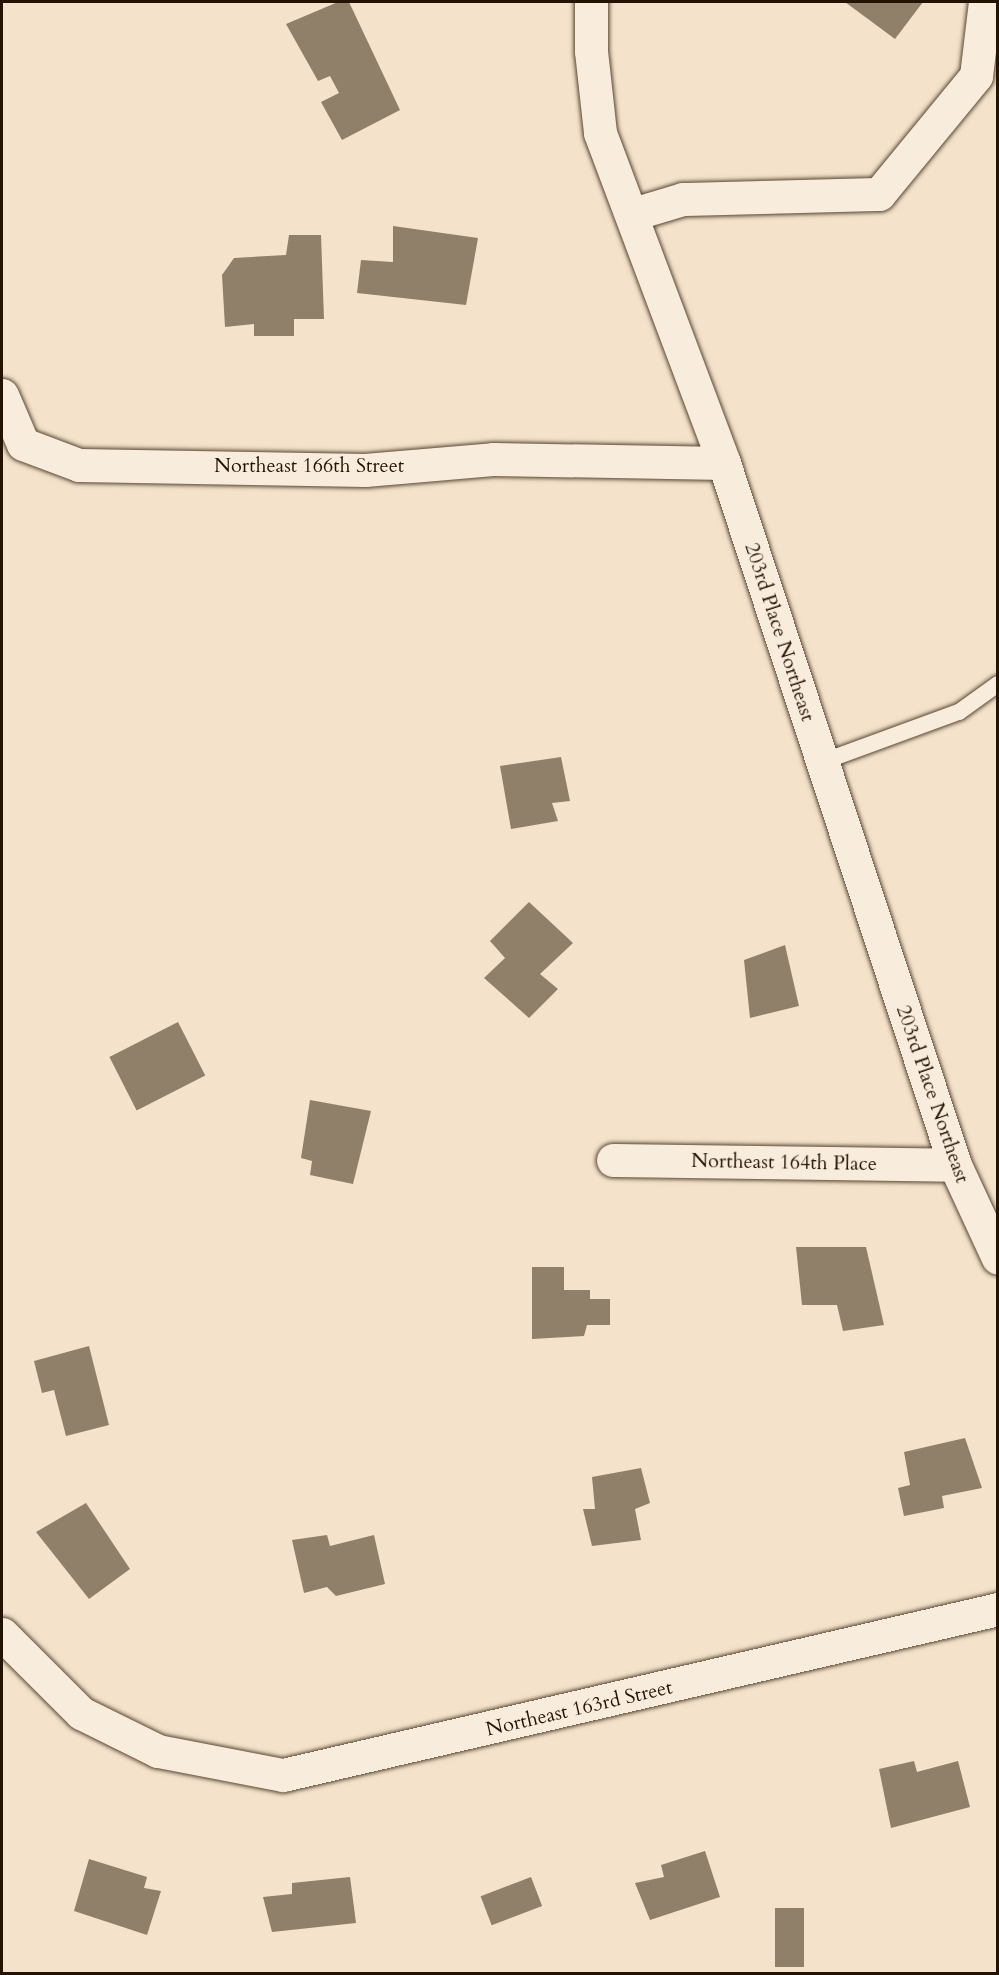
<!DOCTYPE html>
<style>
body{margin:0}
#map{position:relative;width:999px;height:1975px;overflow:hidden;background:#f4e2ca;font-family:Cardo,serif}
div>[style]{position:absolute}
.building>*{inset:0;background:#907f69;transform-origin:0 0}
.roads{filter:drop-shadow(0 0 2px #584732) drop-shadow(0 0 2px #584732)}
.lane>*{height:16px;margin:-8px;padding:0 8px;transform-origin:8px;border-radius:8px;background:#f8ecdd}
.street>*{height:33px;margin:-16.5px;padding:0 16.5px;transform-origin:16.5px;border-radius:16.5px;background:#f8ecdd}
span{translate:-50% -50%;white-space:nowrap;text-align:center;line-height:1.15;-webkit-text-stroke:4.5px #f8ecdd;paint-order:stroke}
.street-label{font-size:20px;color:#241300}
.frame{position:absolute;inset:0;border:3px solid #241300;pointer-events:none}
</style>
<div id="map">
<div class="building">
<div style="clip-path:polygon(338px 2px,349px 2px,400px 110px,342px 140px,321px 102px,339px 93px,330px 76px,318px 81px,286px 24px)"></div>
<div style="clip-path:polygon(845px 2px,923px 2px,895px 39px)"></div>
<div style="clip-path:polygon(393px 226px,478px 238px,466px 305px,357px 293px,361px 260px,393px 262px)"></div>
<div style="clip-path:polygon(289px 235px,321px 235px,324px 319px,294px 319px,294px 336px,254px 336px,254px 324px,225px 327px,222px 275px,234px 258px,286px 255px)"></div>
<div style="clip-path:polygon(561px 757px,570px 801px,552px 803px,558px 821px,511px 829px,500px 766px)"></div>
<div style="clip-path:polygon(529px 902px,573px 943px,540px 974px,558px 989px,529px 1018px,484px 978px,505px 958px,490px 941px)"></div>
<div style="clip-path:polygon(785px 945px,799px 1006px,750px 1018px,744px 960px)"></div>
<div style="left:178px;top:1022px;width:60px;height:77px;rotate:63deg"></div>
<div style="clip-path:polygon(310px 1100px,371px 1111px,353px 1184px,310px 1175px,312px 1161px,301px 1158px)"></div>
<div style="clip-path:polygon(796px 1247px,866px 1247px,884px 1325px,843px 1331px,837px 1305px,802px 1305px)"></div>
<div style="clip-path:polygon(532px 1267px,564px 1267px,564px 1290px,590px 1290px,590px 1299px,610px 1299px,610px 1325px,587px 1325px,584px 1336px,532px 1339px)"></div>
<div style="clip-path:polygon(89px 1346px,109px 1425px,66px 1436px,54px 1390px,42px 1393px,34px 1361px)"></div>
<div style="clip-path:polygon(965px 1438px,982px 1488px,942px 1496px,944px 1508px,904px 1516px,898px 1488px,910px 1485px,904px 1452px)"></div>
<div style="clip-path:polygon(641px 1468px,650px 1503px,635px 1509px,641px 1540px,592px 1546px,583px 1509px,595px 1509px,592px 1477px)"></div>
<div style="clip-path:polygon(86px 1503px,130px 1569px,89px 1599px,36px 1532px)"></div>
<div style="clip-path:polygon(327px 1535px,330px 1546px,374px 1535px,385px 1584px,336px 1596px,327px 1587px,304px 1593px,292px 1540px)"></div>
<div style="clip-path:polygon(914px 1761px,917px 1772px,958px 1761px,970px 1807px,891px 1828px,879px 1769px)"></div>
<div style="clip-path:polygon(705px 1851px,720px 1897px,650px 1920px,635px 1883px,664px 1877px,661px 1865px)"></div>
<div style="clip-path:polygon(89px 1859px,147px 1877px,144px 1888px,161px 1891px,147px 1935px,74px 1911px)"></div>
<div style="clip-path:polygon(350px 1877px,356px 1923px,272px 1932px,263px 1897px,292px 1894px,292px 1883px)"></div>
<div style="left:531px;top:1877px;width:31px;height:54px;rotate:69deg"></div>
<div style="left:775px;top:1908px;width:29px;height:59px"></div>
</div>
<div class="roads">
<div class="lane">
<div style="left:822px;top:762px;width:146px;rotate:-20.1deg"></div>
<div style="left:959px;top:712px;width:48px;rotate:-35.7deg"></div>
</div>
<div class="street">
<div style="left:591px;top:2px;width:49px;rotate:90deg"></div>
<div style="left:591px;top:51px;width:82px;rotate:83.7deg"></div>
<div style="left:600px;top:133px;width:353px;rotate:69.4deg"></div>
<div style="left:724px;top:463px;width:739px;rotate:71.79deg"></div>
<div style="left:955px;top:1165px;width:102px;rotate:65.2deg"></div>
<div style="left:633px;top:214px;width:52px;rotate:-16.7deg"></div>
<div style="left:683px;top:199px;width:196px;rotate:-1.5deg"></div>
<div style="left:879px;top:194px;width:153px;rotate:-50.6deg"></div>
<div style="left:976px;top:76px;width:75px;rotate:-83.1deg"></div>
<div style="left:2px;top:395px;width:53px;rotate:66.8deg"></div>
<div style="left:23px;top:444px;width:60px;rotate:20.6deg"></div>
<div style="left:79px;top:465px;width:286px;rotate:1deg"></div>
<div style="left:365px;top:470px;width:128px;rotate:-4.9deg"></div>
<div style="left:493px;top:459px;width:231px;rotate:1deg"></div>
<div style="left:613px;top:1160px;width:342px;rotate:0.8deg"></div>
<div style="left:2px;top:1634px;width:112px;rotate:45deg"></div>
<div style="left:81px;top:1713px;width:86px;rotate:26.3deg"></div>
<div style="left:158px;top:1751px;width:127px;rotate:10.9deg"></div>
<div style="left:283px;top:1775px;width:734px;rotate:-13.07deg"></div>
</div>
</div>
<div class="street-label">
<span style="left:309px;top:465px">Northeast 166th Street</span>
<span style="left:780px;top:632px;rotate:72deg">203rd Place Northeast</span>
<span style="left:933px;top:1094px;rotate:71deg">203rd Place Northeast</span>
<span style="left:784px;top:1162px;rotate:1deg">Northeast 164th Place</span>
<span style="left:579px;top:1708px;rotate:-13deg">Northeast 163rd Street</span>
</div>
<div class="frame"></div>
</div>
